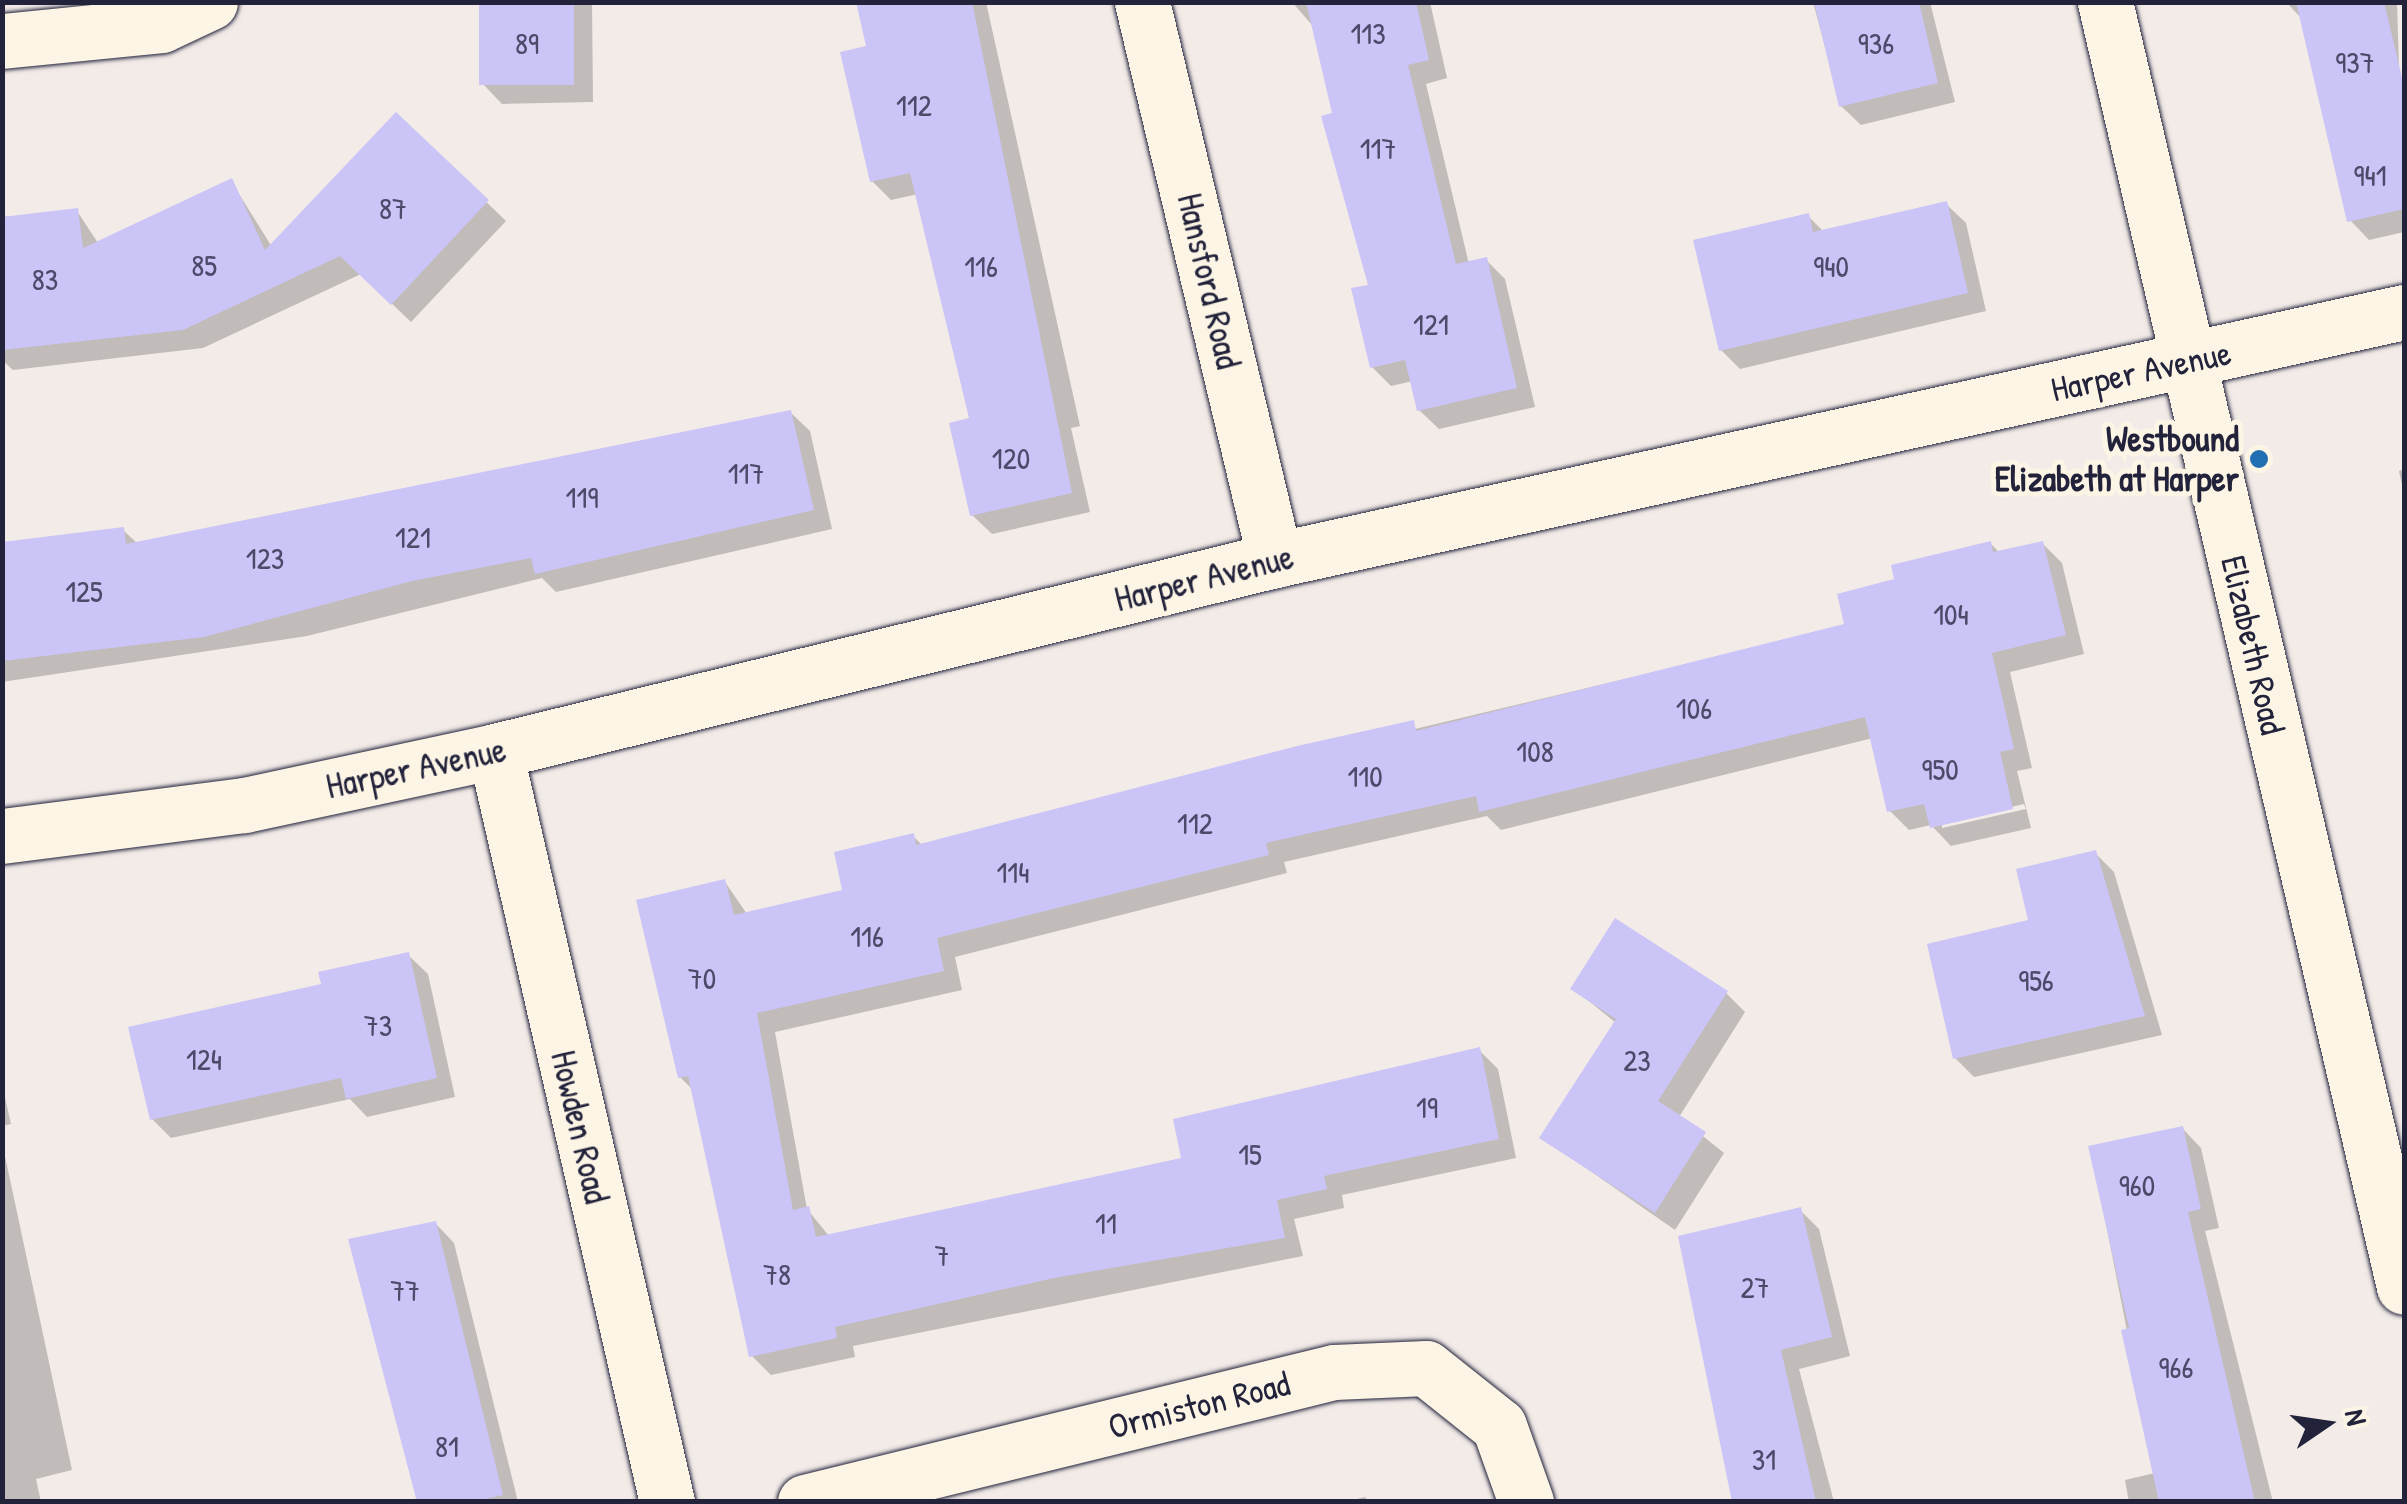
<!DOCTYPE html>
<style>
body{margin:0}
#map{position:relative;width:2407px;height:1504px;overflow:hidden;background:#f2ebe8;font-family:"Patrick Hand",sans-serif}
div>[style]{position:absolute}
.shadow>*{inset:0;background:#0003}
.building>*{inset:0;background:#cbc4f6;transform-origin:0 0}
.roads{filter:drop-shadow(0 0 2px #22223b) drop-shadow(0 0 2px #22223b)}
.minor>*{height:55px;margin:-27.5px;padding:0 27.5px;transform-origin:27.5px;border-radius:27.5px;background:#fcf5e5}
.dots>*{width:28px;height:28px;translate:-50% -50%;box-sizing:border-box;border:5px solid #fcf5e5;border-radius:50%}
span{translate:-50% -50%;white-space:nowrap;text-align:center;line-height:1.15;-webkit-text-stroke:10px #fcf5e5;paint-order:stroke}
.number-label{font-size:30px;color:#4c4a6a}
.number-label span{-webkit-text-stroke-width:0}
.street-label{font-size:35px;color:#22223b}
.poi-label{font-size:35px;color:#22223b;font-weight:700}
.right{translate:-100% -50%;text-align:right}
.frame{position:absolute;inset:0;border:5px solid #22223b;pointer-events:none}
.north{position:absolute;left:2277px;top:1374px;width:100px;height:100px;-webkit-text-stroke:8px #fcf5e5;paint-order:stroke;rotate:77deg;font-size:28px;font-weight:700;line-height:40px;text-align:center;color:#22223b}
.north::after{content:'';display:block;margin:auto;width:35px;height:45px;background:#22223b;clip-path:polygon(50% 0,100% 100%,50% 72%,0 100%)}
</style>
<div id="map">
<div class="shadow">
<div style="clip-path:polygon(482px 2px,592px 2px,593px 102px,502px 104px,483px 84px)"></div>
<div style="clip-path:polygon(859px 2px,986px 2px,1080px 426px,1071px 428px,1090px 512px,992px 534px,972px 515px,972px 420px,918px 194px,891px 200px,872px 181px,869px 48px)"></div>
<div style="clip-path:polygon(1292px 2px,1430px 2px,1447px 78px,1426px 84px,1469px 264px,1486px 260px,1505px 279px,1535px 407px,1439px 429px,1419px 410px,1413px 381px,1391px 386px,1372px 367px,1371px 287px,1335px 115px,1312px 25px)"></div>
<div style="clip-path:polygon(1813px 2px,1930px 2px,1955px 102px,1861px 125px,1841px 106px)"></div>
<div style="clip-path:polygon(2286px 2px,2397px 2px,2404px 232px,2369px 240px,2350px 220px,2302px 19px)"></div>
<div style="clip-path:polygon(397px 116px,506px 221px,411px 322px,361px 274px,203px 348px,13px 370px,2px 360px,2px 217px,77px 211px,98px 243px,231px 181px,272px 247px)"></div>
<div style="clip-path:polygon(1946px 204px,1966px 223px,1986px 311px,1740px 369px,1721px 350px,1808px 216px,1824px 232px)"></div>
<div style="clip-path:polygon(790px 412px,810px 431px,832px 529px,556px 592px,542px 578px,307px 636px,2px 682px,2px 557px,123px 530px,138px 544px)"></div>
<div style="clip-path:polygon(2404px 469px,2404px 494px,2399px 471px)"></div>
<div style="clip-path:polygon(evenodd,1990px 543px,2000px 553px,2042px 543px,2062px 563px,2084px 654px,2010px 672px,2032px 768px,2017px 771px,2031px 828px,1951px 846px,1931px 825px,1909px 830px,1890px 811px,1873px 738px,1501px 830px,1487px 816px,1284px 862px,1287px 873px,955px 957px,962px 990px,775px 1032px,807px 1209px,829px 1236px,1184px 1160px,1479px 1050px,1498px 1069px,1516px 1158px,1342px 1195px,1344px 1208px,1294px 1219px,1303px 1256px,853px 1346px,855px 1357px,771px 1375px,752px 1356px,693px 1090px,680px 1077px,725px 882px,747px 914px,845px 891px,913px 836px,923px 846px,1847px 626px,1897px 581px,1990px 543px,2024px 804px,2026px 809px,1942px 828px,1942px 823px,2024px 804px)"></div>
<div style="clip-path:polygon(2095px 853px,2114px 872px,2162px 1035px,1974px 1077px,1955px 1058px,2031px 922px)"></div>
<div style="clip-path:polygon(408px 955px,428px 974px,455px 1097px,367px 1117px,350px 1099px,171px 1138px,152px 1119px,324px 986px)"></div>
<div style="clip-path:polygon(1574px 989px,1726px 993px,1745px 1012px,1679px 1117px,1724px 1153px,1675px 1230px,1543px 1138px,1616px 1023px)"></div>
<div style="clip-path:polygon(2px 1084px,11px 1124px,2px 1126px)"></div>
<div style="clip-path:polygon(2182px 1128px,2201px 1148px,2219px 1228px,2205px 1231px,2273px 1502px,2129px 1502px,2125px 1480px,2155px 1473px,2091px 1148px)"></div>
<div style="clip-path:polygon(2px 1142px,72px 1470px,36px 1479px,41px 1502px,2px 1502px)"></div>
<div style="clip-path:polygon(1800px 1210px,1819px 1229px,1850px 1356px,1799px 1369px,1834px 1502px,1736px 1502px)"></div>
<div style="clip-path:polygon(435px 1223px,454px 1243px,518px 1502px,418px 1502px)"></div>
<div style="clip-path:polygon(1365px 1497px,1369px 1502px,1345px 1502px)"></div>
</div>
<div class="building">
<div style="left:479px;top:2px;width:95px;height:83px"></div>
<div style="clip-path:polygon(856px 2px,972px 2px,1072px 493px,970px 516px,949px 423px,969px 418px,910px 173px,870px 182px,840px 52px,866px 46px)"></div>
<div style="clip-path:polygon(1306px 2px,1416px 2px,1429px 60px,1408px 65px,1456px 264px,1487px 257px,1517px 388px,1417px 411px,1405px 360px,1370px 368px,1351px 288px,1368px 285px,1321px 116px,1332px 113px)"></div>
<div style="clip-path:polygon(1814px 2px,1919px 2px,1938px 83px,1839px 107px)"></div>
<div style="clip-path:polygon(2296px 2px,2384px 2px,2404px 86px,2404px 209px,2347px 222px)"></div>
<div style="clip-path:polygon(396px 112px,489px 200px,391px 305px,340px 256px,183px 330px,2px 350px,2px 217px,78px 208px,83px 248px,232px 178px,265px 250px)"></div>
<div style="clip-path:polygon(1947px 201px,1968px 293px,1719px 351px,1693px 240px,1809px 213px,1813px 232px)"></div>
<div style="clip-path:polygon(791px 410px,814px 510px,535px 574px,531px 558px,412px 581px,204px 637px,2px 661px,2px 542px,124px 527px,126px 544px)"></div>
<div style="clip-path:polygon(1991px 541px,1993px 552px,2043px 541px,2066px 635px,1992px 653px,2014px 749px,2000px 752px,2013px 809px,1930px 828px,1924px 804px,1887px 812px,1865px 717px,1479px 812px,1476px 796px,1266px 843px,1269px 855px,937px 938px,944px 971px,757px 1013px,793px 1210px,809px 1206px,816px 1237px,1181px 1158px,1173px 1119px,1480px 1047px,1499px 1139px,1324px 1176px,1327px 1189px,1277px 1200px,1285px 1238px,1054px 1278px,835px 1327px,837px 1338px,749px 1357px,688px 1076px,678px 1078px,636px 900px,725px 879px,734px 915px,842px 890px,834px 852px,914px 833px,916px 845px,1297px 746px,1414px 720px,1416px 731px,1844px 624px,1837px 594px,1894px 579px,1891px 565px)"></div>
<div style="clip-path:polygon(2096px 850px,2145px 1016px,1953px 1059px,1927px 944px,2028px 920px,2016px 869px)"></div>
<div style="clip-path:polygon(1615px 918px,1728px 991px,1658px 1101px,1706px 1132px,1655px 1213px,1539px 1138px,1616px 1019px,1570px 989px)"></div>
<div style="clip-path:polygon(409px 952px,437px 1078px,346px 1099px,341px 1078px,150px 1120px,128px 1027px,321px 984px,318px 972px)"></div>
<div style="clip-path:polygon(2183px 1126px,2201px 1209px,2188px 1212px,2255px 1502px,2159px 1502px,2121px 1330px,2129px 1328px,2088px 1146px)"></div>
<div style="clip-path:polygon(1801px 1207px,1832px 1337px,1781px 1350px,1816px 1502px,1732px 1502px,1678px 1236px)"></div>
<div style="clip-path:polygon(436px 1221px,503px 1495px,473px 1502px,417px 1502px,348px 1239px)"></div>
</div>
<div class="roads">
<div class="minor">
<div style="left:1142px;top:2px;width:574px;rotate:76.59deg"></div>
<div style="left:2105px;top:2px;width:1319px;rotate:76.9deg"></div>
<div style="left:2px;top:41px;width:160px;rotate:-5.7deg"></div>
<div style="left:161px;top:25px;width:54px;rotate:-25.1deg"></div>
<div style="left:495px;top:751px;width:770px;rotate:77.1deg"></div>
<div style="left:2px;top:836px;width:244px;rotate:-7.3deg"></div>
<div style="left:244px;top:805px;width:257px;rotate:-12.1deg"></div>
<div style="left:495px;top:751px;width:803px;rotate:-13.76deg"></div>
<div style="left:1275px;top:560px;width:1156px;rotate:-12.39deg"></div>
<div style="left:805px;top:1502px;width:545px;rotate:-13.81deg"></div>
<div style="left:1334px;top:1372px;width:92px;rotate:-2.5deg"></div>
<div style="left:1426px;top:1368px;width:93px;rotate:38.5deg"></div>
<div style="left:1499px;top:1426px;width:81px;rotate:70.4deg"></div>
</div>
</div>
<div class="dots">
<div style="left:2259px;top:459px;background:#1f6fb2"></div>
</div>
<div class="number-label">
<span style="left:1368px;top:33px">113</span>
<span style="left:527px;top:43px">89</span>
<span style="left:1876px;top:43px">936</span>
<span style="left:2355px;top:62px">937</span>
<span style="left:914px;top:105px">112</span>
<span style="left:1378px;top:148px">117</span>
<span style="left:2370px;top:175px">941</span>
<span style="left:393px;top:208px">87</span>
<span style="left:204px;top:265px">85</span>
<span style="left:981px;top:266px">116</span>
<span style="left:1831px;top:266px">940</span>
<span style="left:45px;top:279px">83</span>
<span style="left:1431px;top:324px">121</span>
<span style="left:1011px;top:458px">120</span>
<span style="left:746px;top:473px">117</span>
<span style="left:582px;top:497px">119</span>
<span style="left:413px;top:537px">121</span>
<span style="left:265px;top:558px">123</span>
<span style="left:84px;top:591px">125</span>
<span style="left:1951px;top:614px">104</span>
<span style="left:1694px;top:708px">106</span>
<span style="left:1535px;top:751px">108</span>
<span style="left:1940px;top:769px">950</span>
<span style="left:1365px;top:776px">110</span>
<span style="left:1195px;top:823px">112</span>
<span style="left:1013px;top:872px">114</span>
<span style="left:867px;top:936px">116</span>
<span style="left:702px;top:978px">70</span>
<span style="left:2036px;top:980px">956</span>
<span style="left:378px;top:1025px">73</span>
<span style="left:204px;top:1059px">124</span>
<span style="left:1637px;top:1060px">23</span>
<span style="left:1427px;top:1107px">19</span>
<span style="left:1250px;top:1154px">15</span>
<span style="left:2137px;top:1185px">960</span>
<span style="left:1106px;top:1223px">11</span>
<span style="left:942px;top:1255px">7</span>
<span style="left:777px;top:1274px">78</span>
<span style="left:1755px;top:1287px">27</span>
<span style="left:405px;top:1290px">77</span>
<span style="left:2176px;top:1367px">966</span>
<span style="left:447px;top:1446px">81</span>
<span style="left:1764px;top:1459px">31</span>
</div>
<div class="street-label">
<span style="left:1209px;top:281px;rotate:77deg">Hansford Road</span>
<span style="left:2141px;top:371px;rotate:-12deg">Harper Avenue</span>
<span style="left:1204px;top:578px;rotate:-14deg">Harper Avenue</span>
<span style="left:2253px;top:645px;rotate:77deg">Elizabeth Road</span>
<span style="left:416px;top:768px;rotate:-12deg">Harper Avenue</span>
<span style="left:580px;top:1127px;rotate:77deg">Howden Road</span>
<span style="left:1199px;top:1405px;rotate:-14deg">Ormiston Road</span>
</div>
<div class="poi-label">
<span class="right" style="left:2239px;top:459px">Westbound<br>Elizabeth at Harper</span>
</div>
<div class="frame"></div>
<div class="north">N</div>
</div>
